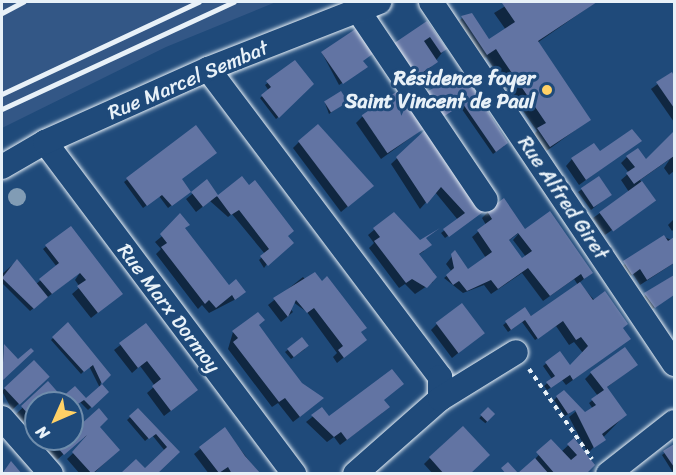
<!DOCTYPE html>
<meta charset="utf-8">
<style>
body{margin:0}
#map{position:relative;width:676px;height:475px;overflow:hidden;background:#1f4a7a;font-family:Sriracha,sans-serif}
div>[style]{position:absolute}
.built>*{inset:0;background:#335786}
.shadow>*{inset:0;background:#0007;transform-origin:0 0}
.building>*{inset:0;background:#6274a3;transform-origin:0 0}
.path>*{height:4px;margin-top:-2px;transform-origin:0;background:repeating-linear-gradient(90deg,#e8f1f8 0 4.5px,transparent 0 9px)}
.roads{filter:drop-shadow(0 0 2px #e8f1f8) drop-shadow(0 0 2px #e8f1f8)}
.minor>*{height:24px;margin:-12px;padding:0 12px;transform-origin:12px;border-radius:12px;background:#1f4a7a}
.rail>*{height:4.5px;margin:-2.25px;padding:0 2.25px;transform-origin:2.25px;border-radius:2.25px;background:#e8f1f8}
.trees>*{width:18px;height:18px;margin:-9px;border-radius:50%;background:#819cb5}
.dots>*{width:16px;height:16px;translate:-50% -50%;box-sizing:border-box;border:3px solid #1f4a7a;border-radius:50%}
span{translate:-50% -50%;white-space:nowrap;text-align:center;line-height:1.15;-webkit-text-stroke:6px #1f4a7a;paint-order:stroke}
.poi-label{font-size:20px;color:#e8f1f8;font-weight:700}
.right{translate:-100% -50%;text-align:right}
.street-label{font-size:20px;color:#e8f1f8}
.frame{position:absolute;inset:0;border:3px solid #e8f1f8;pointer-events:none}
.north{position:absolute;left:24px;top:391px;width:60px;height:60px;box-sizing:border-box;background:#1f4a7a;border:2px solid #6f8dac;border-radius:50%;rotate:225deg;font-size:16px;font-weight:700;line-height:24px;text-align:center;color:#e8f1f8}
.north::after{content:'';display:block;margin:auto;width:21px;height:27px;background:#ffd166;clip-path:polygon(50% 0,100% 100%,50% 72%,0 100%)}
</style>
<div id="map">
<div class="built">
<div style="clip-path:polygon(2px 2px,276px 2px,166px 47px,2px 128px)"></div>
</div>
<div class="shadow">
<div style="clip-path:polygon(512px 2px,596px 2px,537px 43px,589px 120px,541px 155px,530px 138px,537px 131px,486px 57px,478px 62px,454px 26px,462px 18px,488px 41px,506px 30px,494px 13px)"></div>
<div style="clip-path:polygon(427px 23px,445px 49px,430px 68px,409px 82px)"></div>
<div style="clip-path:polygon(322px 53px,361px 61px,363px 70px,339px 85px)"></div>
<div style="clip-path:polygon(295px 62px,283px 113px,276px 119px,260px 98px,269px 91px,265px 85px)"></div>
<div style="clip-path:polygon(671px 74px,674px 79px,674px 122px,651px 89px)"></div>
<div style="clip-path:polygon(445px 81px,448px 85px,504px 146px,493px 154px,459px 105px,427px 93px)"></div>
<div style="clip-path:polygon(325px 103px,343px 104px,329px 114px)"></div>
<div style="clip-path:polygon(362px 117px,417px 133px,381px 159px,356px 123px)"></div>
<div style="clip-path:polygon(196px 127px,180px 179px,186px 194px,168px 208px,159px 196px,143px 208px,124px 182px)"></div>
<div style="clip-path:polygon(426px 131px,481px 212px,445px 238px,441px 233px,458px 220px,435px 192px,420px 209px,391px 164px)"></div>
<div style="clip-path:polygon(673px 135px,674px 171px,669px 175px,664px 168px,670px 159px,640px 180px,654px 200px,605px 235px,593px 218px,629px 192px,621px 180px,629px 173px,621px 163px,627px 157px,646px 162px)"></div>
<div style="clip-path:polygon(299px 142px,372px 186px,341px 212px,293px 148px)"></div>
<div style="clip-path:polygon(635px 144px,579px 185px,566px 166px,572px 159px)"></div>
<div style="clip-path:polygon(242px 178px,287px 236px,264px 268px,259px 260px,265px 254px,232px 214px,228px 217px,210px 201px,196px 212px,186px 199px,207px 182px,217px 197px)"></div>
<div style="clip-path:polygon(598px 178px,607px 197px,591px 210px,578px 192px)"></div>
<div style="clip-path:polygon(evenodd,488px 212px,591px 273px,579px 283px,629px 339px,566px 385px,562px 380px,547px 390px,544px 386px,552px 379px,543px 366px,559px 354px,566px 370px,583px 353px,574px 342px,569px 345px,556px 326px,535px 340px,522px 322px,508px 332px,503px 325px,525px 309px,533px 318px,578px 285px,574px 279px,543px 301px,522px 273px,491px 294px,484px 285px,463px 293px,444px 278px,452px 272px,446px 264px,453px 255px,468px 272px,486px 258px,472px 237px,486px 225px,482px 218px,488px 212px,520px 232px,513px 240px,526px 257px,522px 261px,508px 241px,520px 232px)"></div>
<div style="clip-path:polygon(393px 214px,418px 239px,424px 251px,418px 255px,434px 273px,433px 282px,415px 294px,405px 284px,399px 288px,369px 248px,374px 243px,368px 235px)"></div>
<div style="clip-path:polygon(674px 219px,674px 229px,672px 231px,668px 225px)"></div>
<div style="clip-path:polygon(173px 227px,184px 229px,238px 298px,209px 313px,202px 305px,198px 309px,156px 254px,161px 249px,155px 242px)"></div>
<div style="clip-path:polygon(70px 228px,121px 294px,91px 318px,72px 294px,80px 287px,75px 280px,81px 271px,30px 311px,2px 283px,2px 274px,17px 261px,36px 284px,57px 267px,43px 249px)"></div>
<div style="clip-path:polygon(664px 237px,674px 241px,674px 263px,640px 285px,633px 274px,625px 280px,618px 269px)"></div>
<div style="clip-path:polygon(674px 275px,674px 294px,651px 310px,639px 300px)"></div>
<div style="clip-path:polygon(303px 277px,365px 340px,337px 363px,333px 357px,337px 353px,307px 312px,293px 302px,288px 306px,293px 312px,281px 322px,268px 305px)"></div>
<div style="clip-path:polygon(68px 324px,109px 375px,100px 384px,107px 392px,88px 410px,80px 402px,72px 410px,72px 403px,36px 403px,36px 436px,16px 414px,48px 384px,62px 399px,74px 388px,86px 400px,100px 388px,89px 366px,81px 374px,51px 340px)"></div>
<div style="clip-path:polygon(437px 324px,483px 333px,452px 358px,431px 330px)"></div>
<div style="clip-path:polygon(146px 325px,190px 396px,164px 416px,147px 393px,155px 386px,140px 366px,132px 373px,114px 350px)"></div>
<div style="clip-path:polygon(257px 326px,316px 404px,293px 422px,278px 403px,272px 407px,228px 349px,233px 332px)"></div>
<div style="clip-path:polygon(302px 339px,305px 349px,291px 359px,285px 352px)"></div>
<div style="clip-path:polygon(4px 346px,18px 362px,26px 357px,2px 380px)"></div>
<div style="clip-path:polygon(34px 362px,47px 377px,12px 410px,2px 391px)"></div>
<div style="clip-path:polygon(636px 365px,606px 388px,625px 415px,588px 453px,569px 417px,580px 408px,585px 415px,593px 409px,589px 403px,598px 396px,585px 379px,591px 373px)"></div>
<div style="clip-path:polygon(557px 397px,570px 413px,565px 416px,554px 400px)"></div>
<div style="clip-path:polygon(382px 400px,382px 413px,340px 445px,334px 437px,327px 442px,306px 422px,322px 409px,328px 418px)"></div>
<div style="left:487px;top:409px;width:8px;height:12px;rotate:40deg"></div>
<div style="clip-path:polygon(138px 410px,171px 443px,155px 474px,141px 474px,165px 451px,152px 435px,145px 441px,127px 420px)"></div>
<div style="clip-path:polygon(72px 420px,79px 428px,98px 427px,112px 456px,93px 474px,80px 474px,67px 459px,87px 440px,83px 436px,57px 460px,43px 445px,49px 439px,72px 439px)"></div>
<div style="clip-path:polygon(225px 429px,259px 474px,209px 474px,194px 454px)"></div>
<div style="clip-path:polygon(574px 440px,585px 474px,522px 474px,551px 441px,561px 452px)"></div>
<div style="clip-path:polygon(674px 446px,674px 474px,662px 455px)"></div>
<div style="clip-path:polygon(430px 458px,468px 474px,433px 474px,424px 464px)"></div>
</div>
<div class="building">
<div style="clip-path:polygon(597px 2px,538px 41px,591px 120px,550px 147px,537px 128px,546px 123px,503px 60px,496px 49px,487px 55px,461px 16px,472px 13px,489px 39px,515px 22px,502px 3px)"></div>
<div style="clip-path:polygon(427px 21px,447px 49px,441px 53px,430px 37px,424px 41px,438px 62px,416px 77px,393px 44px)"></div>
<div style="clip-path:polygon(357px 28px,374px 53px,363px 61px,368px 67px,343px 84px,321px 52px)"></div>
<div style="clip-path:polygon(295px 60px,314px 84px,279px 118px,261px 95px,271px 87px,266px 81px)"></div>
<div style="clip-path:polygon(463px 72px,508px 143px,496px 152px,463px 104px,443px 117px,426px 92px)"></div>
<div style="clip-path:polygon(672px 72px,674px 76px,674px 108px,656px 82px)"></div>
<div style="left:399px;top:90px;width:46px;height:45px;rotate:56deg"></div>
<div style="left:341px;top:91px;width:13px;height:20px;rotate:58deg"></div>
<div style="clip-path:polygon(318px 124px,374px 186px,348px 207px,298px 141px)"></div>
<div style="clip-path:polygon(196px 125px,217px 153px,182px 179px,191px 192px,172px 206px,162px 195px,147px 206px,126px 178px)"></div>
<div style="clip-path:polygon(426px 129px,483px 212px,449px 237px,443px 229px,465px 213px,441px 187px,427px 204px,396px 157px)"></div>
<div style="clip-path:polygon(632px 129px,642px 141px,586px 180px,571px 158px,594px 143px,600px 151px)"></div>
<div style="clip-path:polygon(673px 132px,674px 156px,634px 184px,626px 173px,635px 167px,626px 156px,638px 148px,646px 159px)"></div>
<div style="clip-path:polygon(242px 176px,249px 185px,255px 180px,294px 231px,288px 236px,294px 243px,268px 266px,260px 256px,269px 249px,239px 210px,231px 215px,217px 196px,203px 207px,191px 192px,207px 179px,218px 195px)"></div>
<div style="left:599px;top:176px;width:23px;height:22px;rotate:56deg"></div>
<div style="left:642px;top:181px;width:24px;height:53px;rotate:54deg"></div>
<div style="clip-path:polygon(evenodd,504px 198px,525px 229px,550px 211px,593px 273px,584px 279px,581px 274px,550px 296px,528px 268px,498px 289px,491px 280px,467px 291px,459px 281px,453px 285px,446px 275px,454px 268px,451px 254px,455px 250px,468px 269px,492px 252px,477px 230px,492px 219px,487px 211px,504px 198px,518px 233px,532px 251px,522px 258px,509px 240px,518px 233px)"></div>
<div style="clip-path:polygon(394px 212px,420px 240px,440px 228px,426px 238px,432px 245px,419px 254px,437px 277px,427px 288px,412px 279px,406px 283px,374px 241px,380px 237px,373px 228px)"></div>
<div style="clip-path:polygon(180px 213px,190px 225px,185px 228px,229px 285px,236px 279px,246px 292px,235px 300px,232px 295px,216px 308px,209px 300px,205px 304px,161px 247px,167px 243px,160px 234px)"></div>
<div style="clip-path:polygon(71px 226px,123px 294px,98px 313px,77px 286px,86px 280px,80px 273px,52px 294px,39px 279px,59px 263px,45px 245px)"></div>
<div style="clip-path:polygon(664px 235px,668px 241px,674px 237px,674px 263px,647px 280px,640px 269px,632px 275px,623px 261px)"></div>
<div style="clip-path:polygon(17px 259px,48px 297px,34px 309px,2px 278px)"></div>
<div style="clip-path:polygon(315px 272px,322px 281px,327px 276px,367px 328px,361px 332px,367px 340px,344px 358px,338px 350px,343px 346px,314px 308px,307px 313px,296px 300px,288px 317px,273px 298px)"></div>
<div style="clip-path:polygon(674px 275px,674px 295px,655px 308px,644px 293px)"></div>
<div style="clip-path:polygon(580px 282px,593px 300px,605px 291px,628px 324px,623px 328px,631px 339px,573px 380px,570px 375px,551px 388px,546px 382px,555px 376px,545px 362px,560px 351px,570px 365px,588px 346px,581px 337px,576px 340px,563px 321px,538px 339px,525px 320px,511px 330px,505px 321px,525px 307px,531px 316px)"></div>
<div style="left:462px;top:303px;width:38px;height:33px;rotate:53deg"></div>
<div style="clip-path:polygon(258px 312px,265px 320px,259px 325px,280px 354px,302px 383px,324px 398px,300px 417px,285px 398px,279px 402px,233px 342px,238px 338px,232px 331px)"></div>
<div style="clip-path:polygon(68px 322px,111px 375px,102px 384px,93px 365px,84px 372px,52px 337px)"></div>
<div style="clip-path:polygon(146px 323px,198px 390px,171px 411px,152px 386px,161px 379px,147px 361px,138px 368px,119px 343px)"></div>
<div style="left:302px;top:337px;width:11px;height:19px;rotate:52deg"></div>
<div style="clip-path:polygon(4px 344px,18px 359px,31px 348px,34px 351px,2px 381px)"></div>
<div style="clip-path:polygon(625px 347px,638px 365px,607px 387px,627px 415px,602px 434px,606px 440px,594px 448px,575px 410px,568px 414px,556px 396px,564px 390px,585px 412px,596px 405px,591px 399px,604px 390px,590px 372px)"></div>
<div style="left:34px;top:360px;width:23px;height:41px;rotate:47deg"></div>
<div style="clip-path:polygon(392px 369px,404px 384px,384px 400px,390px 407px,347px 440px,341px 432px,334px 437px,311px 415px,322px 407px,329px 416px)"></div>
<div style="clip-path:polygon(48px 381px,62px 397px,75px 386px,86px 398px,102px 384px,109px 392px,92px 408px,84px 400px,72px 408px,72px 403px,36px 403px,36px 423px,21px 406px)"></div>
<div style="left:488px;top:407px;width:10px;height:11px;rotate:45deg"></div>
<div style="clip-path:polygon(99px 408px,108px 419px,100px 427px,120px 450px,92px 474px,72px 452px,87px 435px,64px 455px,50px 439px,72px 439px,72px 417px,79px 426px)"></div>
<div style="clip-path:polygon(138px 408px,180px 452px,157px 474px,122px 472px,136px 459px,145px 468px,167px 447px,156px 434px,149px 439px,129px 416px)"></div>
<div style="clip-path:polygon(463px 426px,490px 455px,470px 474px,444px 474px,429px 457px)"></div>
<div style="clip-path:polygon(225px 427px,245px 456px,261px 474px,232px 474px,228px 467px,219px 473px,199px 447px)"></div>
<div style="clip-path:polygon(574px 438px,595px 465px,586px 474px,555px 474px,536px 452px,551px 439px,571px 460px,577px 455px,567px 444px)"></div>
<div style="clip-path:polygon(674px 444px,674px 467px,663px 451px)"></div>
<div style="clip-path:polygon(535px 458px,549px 474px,506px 474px,501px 468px,508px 462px,518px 473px)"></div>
<div style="clip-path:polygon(11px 461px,22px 474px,2px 474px)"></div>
</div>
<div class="path">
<div style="left:529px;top:369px;width:110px;rotate:55deg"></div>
</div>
<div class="roads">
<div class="minor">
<div style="left:431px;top:2px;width:436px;rotate:56.1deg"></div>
<div style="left:357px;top:9px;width:230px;rotate:56deg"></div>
<div style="left:208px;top:69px;width:386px;rotate:53deg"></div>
<div style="left:440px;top:377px;width:22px;rotate:90deg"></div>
<div style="left:440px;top:399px;width:113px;rotate:138.6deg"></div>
<div style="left:45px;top:142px;width:415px;rotate:53.1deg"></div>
<div style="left:2px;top:167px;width:50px;rotate:-30.2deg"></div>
<div style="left:45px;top:142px;width:179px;rotate:-24.1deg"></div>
<div style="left:208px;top:69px;width:184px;rotate:-21.4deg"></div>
<div style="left:440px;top:399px;width:89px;rotate:-31.7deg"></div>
<div style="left:2px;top:418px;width:74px;rotate:48.8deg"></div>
<div style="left:608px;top:474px;width:84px;rotate:-38.2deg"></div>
</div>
</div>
<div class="rail">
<div style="left:2px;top:13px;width:24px;rotate:-28deg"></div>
<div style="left:2px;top:94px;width:217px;rotate:-25.1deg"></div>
<div style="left:2px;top:109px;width:255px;rotate:-24.8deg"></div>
</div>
<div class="trees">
<div style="left:17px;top:197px"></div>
</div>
<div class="dots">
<div style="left:547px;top:90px;background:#ffd166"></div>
</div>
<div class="poi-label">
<span class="right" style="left:535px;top:90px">Résidence foyer<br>Saint Vincent de Paul</span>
</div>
<div class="street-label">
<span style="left:188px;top:80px;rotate:-23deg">Rue Marcel Sembat</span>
<span style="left:563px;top:198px;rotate:56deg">Rue Alfred Giret</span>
<span style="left:169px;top:308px;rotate:53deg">Rue Marx Dormoy</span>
</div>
<div class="frame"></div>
<div class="north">N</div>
</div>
